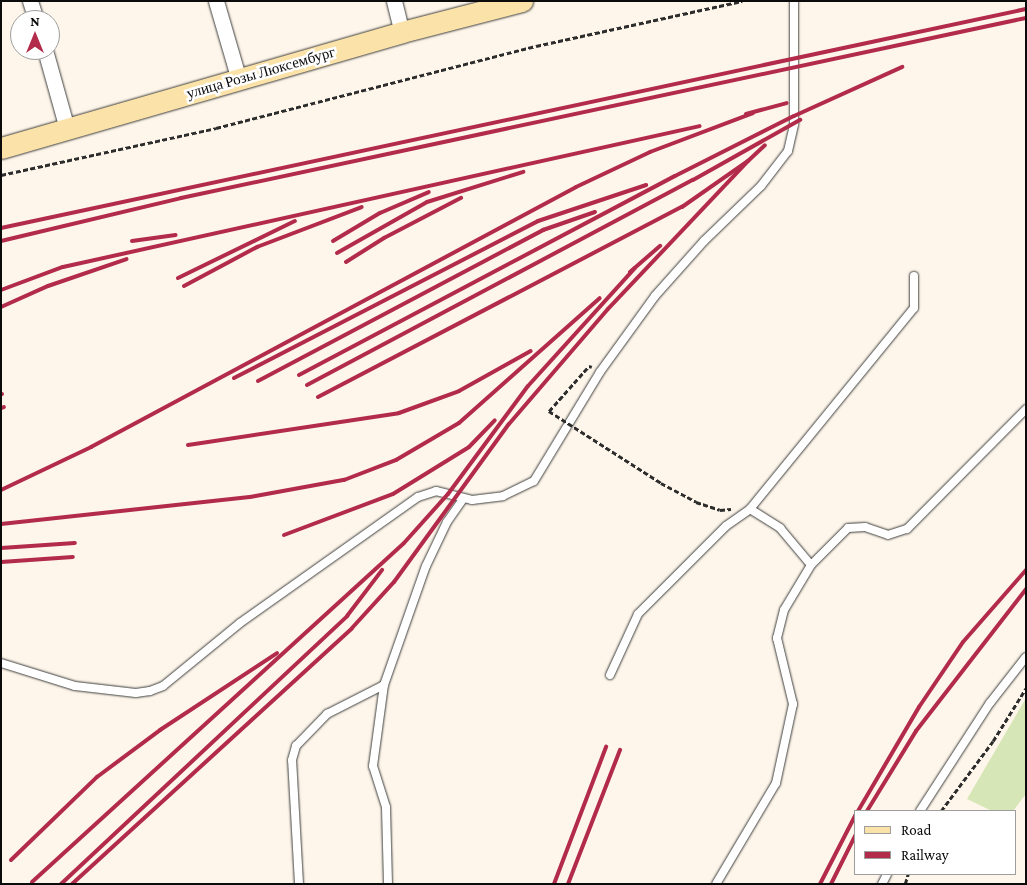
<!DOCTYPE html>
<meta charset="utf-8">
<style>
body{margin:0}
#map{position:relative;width:1027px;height:885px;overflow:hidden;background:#fef6ea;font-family:"Crimson Pro",serif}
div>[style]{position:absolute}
.green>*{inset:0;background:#d7e6b6}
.path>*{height:2.5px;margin-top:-1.25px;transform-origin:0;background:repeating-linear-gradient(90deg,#2d2d2d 0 5px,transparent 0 7.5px)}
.roads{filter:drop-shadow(0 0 1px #3e3e3e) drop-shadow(0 0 1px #3e3e3e)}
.lane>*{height:8px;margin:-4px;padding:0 4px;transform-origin:4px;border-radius:4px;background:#fff}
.street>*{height:15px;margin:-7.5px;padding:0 7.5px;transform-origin:7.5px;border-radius:7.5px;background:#fff}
.secondary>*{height:21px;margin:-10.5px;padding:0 10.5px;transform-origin:10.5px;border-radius:10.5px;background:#fbe2a8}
.rail>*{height:4px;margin:-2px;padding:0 2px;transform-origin:2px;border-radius:2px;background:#b32b4a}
.path-bridge>*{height:2.5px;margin-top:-1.25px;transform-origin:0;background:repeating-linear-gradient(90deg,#2d2d2d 0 5px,transparent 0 7.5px)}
span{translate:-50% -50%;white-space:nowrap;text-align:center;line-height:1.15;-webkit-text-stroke:5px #fff;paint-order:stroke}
.street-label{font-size:15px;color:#0b0b0b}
.frame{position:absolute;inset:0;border:2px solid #0b0b0b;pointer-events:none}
.legend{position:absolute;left:854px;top:810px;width:162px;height:65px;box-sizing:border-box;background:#fff;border:1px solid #9d9d9d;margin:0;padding:6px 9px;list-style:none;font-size:15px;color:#0b0b0b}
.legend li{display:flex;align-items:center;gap:10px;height:25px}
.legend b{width:25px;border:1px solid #9d9d9d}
.north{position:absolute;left:10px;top:10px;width:50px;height:50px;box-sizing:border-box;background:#fff;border:1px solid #9d9d9d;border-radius:50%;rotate:0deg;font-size:14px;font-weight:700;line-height:20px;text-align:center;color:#0b0b0b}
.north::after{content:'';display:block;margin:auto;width:18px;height:22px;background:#b32b4a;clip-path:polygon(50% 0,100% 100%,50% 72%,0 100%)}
</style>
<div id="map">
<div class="green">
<div style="clip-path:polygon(1026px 698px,1026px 794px,1013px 811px,992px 811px,967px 799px)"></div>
</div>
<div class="path">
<div style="left:1px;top:175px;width:220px;rotate:-12.3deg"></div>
<div style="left:216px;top:128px;width:330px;rotate:-14.4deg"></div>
<div style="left:536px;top:46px;width:211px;rotate:-12.3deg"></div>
<div style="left:549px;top:411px;width:60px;rotate:-48.4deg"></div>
<div style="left:589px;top:366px;width:3px;rotate:18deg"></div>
<div style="left:661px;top:483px;width:40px;rotate:28deg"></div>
<div style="left:696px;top:502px;width:25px;rotate:18deg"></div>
<div style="left:720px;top:510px;width:11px;rotate:-5deg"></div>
<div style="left:941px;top:811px;width:87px;rotate:-53.4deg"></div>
<div style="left:993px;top:741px;width:62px;rotate:-58.1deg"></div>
<div style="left:905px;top:884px;width:10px;rotate:-73deg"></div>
</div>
<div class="roads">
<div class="lane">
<div style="left:750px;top:509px;width:259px;rotate:-50.8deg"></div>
<div style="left:914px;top:308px;width:32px;rotate:-90deg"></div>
<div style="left:811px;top:565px;width:52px;rotate:-45deg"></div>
<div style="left:848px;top:528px;width:17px;rotate:-3deg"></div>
<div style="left:865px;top:527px;width:24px;rotate:19deg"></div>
<div style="left:888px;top:535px;width:20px;rotate:-18deg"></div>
<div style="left:907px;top:529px;width:169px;rotate:-45.2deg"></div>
<div style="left:1px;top:663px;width:77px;rotate:17.3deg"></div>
<div style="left:75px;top:686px;width:61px;rotate:6.5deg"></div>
<div style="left:136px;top:693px;width:14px;rotate:-8deg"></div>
<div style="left:150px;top:691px;width:14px;rotate:-21deg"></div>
<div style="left:163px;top:686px;width:99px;rotate:-39.3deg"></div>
<div style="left:240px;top:623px;width:218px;rotate:-35.3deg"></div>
<div style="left:418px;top:497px;width:19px;rotate:-18deg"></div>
<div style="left:436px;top:491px;width:37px;rotate:14deg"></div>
<div style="left:472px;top:500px;width:31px;rotate:-7deg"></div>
<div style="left:503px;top:496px;width:34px;rotate:-26deg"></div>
<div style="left:534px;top:481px;width:127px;rotate:-58.8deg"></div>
<div style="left:600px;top:372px;width:94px;rotate:-54.1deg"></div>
<div style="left:655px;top:296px;width:74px;rotate:-48.3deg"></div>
<div style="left:704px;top:241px;width:79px;rotate:-44deg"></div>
<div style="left:761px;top:186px;width:44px;rotate:-52.4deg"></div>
<div style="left:788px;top:151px;width:28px;rotate:-77deg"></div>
<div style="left:794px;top:124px;width:123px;rotate:-90deg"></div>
<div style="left:610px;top:675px;width:67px;rotate:-65.3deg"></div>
<div style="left:638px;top:614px;width:124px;rotate:-45deg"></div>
<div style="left:726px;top:526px;width:29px;rotate:-35deg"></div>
<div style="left:750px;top:509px;width:36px;rotate:32deg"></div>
<div style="left:780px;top:528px;width:48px;rotate:50deg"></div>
<div style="left:811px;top:565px;width:52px;rotate:121deg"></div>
<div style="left:784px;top:610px;width:29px;rotate:104deg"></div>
<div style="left:777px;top:638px;width:68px;rotate:76.4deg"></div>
<div style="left:793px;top:704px;width:81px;rotate:102.1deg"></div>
<div style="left:776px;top:783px;width:117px;rotate:120.7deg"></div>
<div style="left:920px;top:811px;width:129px;rotate:-57.1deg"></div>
<div style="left:990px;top:703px;width:58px;rotate:-52deg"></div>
<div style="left:299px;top:884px;width:124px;rotate:-93.2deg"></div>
<div style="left:292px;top:760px;width:15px;rotate:-74deg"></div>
<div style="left:296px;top:746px;width:45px;rotate:-45.9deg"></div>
<div style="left:327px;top:714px;width:64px;rotate:-27deg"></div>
<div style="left:388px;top:884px;width:77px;rotate:-91.5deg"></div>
<div style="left:386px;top:807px;width:43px;rotate:-107.6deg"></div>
<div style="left:373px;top:766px;width:82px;rotate:-82.3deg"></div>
<div style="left:384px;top:685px;width:126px;rotate:-70.6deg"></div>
<div style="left:426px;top:566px;width:49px;rotate:-64.5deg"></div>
<div style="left:447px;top:522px;width:29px;rotate:-55deg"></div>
<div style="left:882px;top:884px;width:11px;rotate:-63deg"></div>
</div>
<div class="street">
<div style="left:30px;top:1px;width:20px;rotate:72deg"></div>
<div style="left:216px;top:1px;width:82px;rotate:73.8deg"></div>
<div style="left:394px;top:1px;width:32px;rotate:76deg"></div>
<div style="left:45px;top:50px;width:82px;rotate:74.4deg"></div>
</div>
<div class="secondary">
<div style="left:1px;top:148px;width:417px;rotate:-16.1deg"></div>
<div style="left:402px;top:32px;width:124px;rotate:-14.5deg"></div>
</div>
</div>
<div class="rail">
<div style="left:746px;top:114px;width:42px;rotate:-15deg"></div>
<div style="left:1px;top:228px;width:1048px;rotate:-12.06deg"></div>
<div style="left:1px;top:241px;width:185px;rotate:-13.4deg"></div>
<div style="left:181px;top:198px;width:864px;rotate:-12.03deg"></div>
<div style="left:132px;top:241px;width:44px;rotate:-7.8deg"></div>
<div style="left:333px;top:241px;width:55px;rotate:-30.8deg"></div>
<div style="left:380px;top:213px;width:53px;rotate:-23.2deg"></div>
<div style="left:337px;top:253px;width:103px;rotate:-29.5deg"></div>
<div style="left:427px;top:202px;width:101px;rotate:-17.4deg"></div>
<div style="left:346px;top:262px;width:45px;rotate:-32.3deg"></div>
<div style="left:384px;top:238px;width:87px;rotate:-27.5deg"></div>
<div style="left:630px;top:272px;width:40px;rotate:-41deg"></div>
<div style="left:178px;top:278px;width:130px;rotate:-26deg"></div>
<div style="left:184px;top:286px;width:83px;rotate:-28.1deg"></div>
<div style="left:257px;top:247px;width:112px;rotate:-20.9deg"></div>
<div style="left:1px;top:290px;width:66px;rotate:-20.4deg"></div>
<div style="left:63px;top:267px;width:652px;rotate:-12.48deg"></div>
<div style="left:1px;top:307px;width:51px;rotate:-24.1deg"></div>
<div style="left:48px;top:286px;width:83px;rotate:-18.9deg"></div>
<div style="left:299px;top:375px;width:425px;rotate:-27.9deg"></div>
<div style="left:675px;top:176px;width:133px;rotate:-26.8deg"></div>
<div style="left:794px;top:116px;width:119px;rotate:-24.4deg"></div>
<div style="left:234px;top:378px;width:342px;rotate:-27.3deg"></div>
<div style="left:538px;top:221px;width:114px;rotate:-18.4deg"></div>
<div style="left:258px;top:381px;width:323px;rotate:-27.9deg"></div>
<div style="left:543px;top:230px;width:55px;rotate:-19.1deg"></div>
<div style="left:307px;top:385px;width:437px;rotate:-28deg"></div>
<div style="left:693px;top:180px;width:123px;rotate:-29.3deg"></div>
<div style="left:1px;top:394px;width:1px"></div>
<div style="left:318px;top:397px;width:411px;rotate:-27.6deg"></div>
<div style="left:682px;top:207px;width:80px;rotate:-34.9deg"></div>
<div style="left:748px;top:161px;width:23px;rotate:-43deg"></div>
<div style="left:1px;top:408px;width:3px;rotate:-18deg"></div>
<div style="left:188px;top:445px;width:213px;rotate:-8.6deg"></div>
<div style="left:399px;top:413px;width:64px;rotate:-20.1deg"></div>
<div style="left:459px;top:391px;width:82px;rotate:-29.1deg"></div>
<div style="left:1px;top:490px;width:100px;rotate:-25.5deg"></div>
<div style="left:91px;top:447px;width:550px;rotate:-28.19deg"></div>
<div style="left:576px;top:187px;width:82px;rotate:-25.3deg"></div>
<div style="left:650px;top:152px;width:110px;rotate:-20.7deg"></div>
<div style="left:1px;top:524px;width:250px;rotate:-6.2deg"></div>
<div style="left:250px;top:497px;width:96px;rotate:-10.3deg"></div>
<div style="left:344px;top:480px;width:56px;rotate:-21deg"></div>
<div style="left:396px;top:460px;width:73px;rotate:-30.4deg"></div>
<div style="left:459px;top:423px;width:188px;rotate:-41.6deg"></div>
<div style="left:284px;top:535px;width:116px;rotate:-20.6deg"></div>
<div style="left:393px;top:494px;width:89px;rotate:-31.7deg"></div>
<div style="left:469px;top:447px;width:37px;rotate:-46deg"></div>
<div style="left:1px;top:548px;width:74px;rotate:-3.9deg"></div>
<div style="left:1px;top:562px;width:72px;rotate:-4deg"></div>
<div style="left:858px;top:811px;width:121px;rotate:-59.6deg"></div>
<div style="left:919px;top:707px;width:78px;rotate:-55.9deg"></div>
<div style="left:963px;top:642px;width:96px;rotate:-48.8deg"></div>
<div style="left:867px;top:811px;width:94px;rotate:-58.5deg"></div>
<div style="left:916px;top:731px;width:180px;rotate:-52.2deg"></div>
<div style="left:11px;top:860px;width:120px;rotate:-44deg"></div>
<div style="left:97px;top:777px;width:79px;rotate:-36.7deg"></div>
<div style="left:160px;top:730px;width:140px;rotate:-33.3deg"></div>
<div style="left:32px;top:882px;width:503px;rotate:-42.34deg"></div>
<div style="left:404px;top:543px;width:66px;rotate:-48.1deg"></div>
<div style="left:448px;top:494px;width:134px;rotate:-53.5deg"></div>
<div style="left:528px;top:386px;width:159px;rotate:-47.8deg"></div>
<div style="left:61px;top:884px;width:392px;rotate:-43.1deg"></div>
<div style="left:347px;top:616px;width:58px;rotate:-52.7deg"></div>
<div style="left:72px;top:884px;width:379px;rotate:-42.4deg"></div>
<div style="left:352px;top:628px;width:62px;rotate:-47.6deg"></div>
<div style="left:394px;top:582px;width:195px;rotate:-54deg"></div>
<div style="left:509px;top:424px;width:152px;rotate:-49.3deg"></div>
<div style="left:608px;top:309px;width:204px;rotate:-46.6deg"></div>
<div style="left:554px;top:884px;width:147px;rotate:-69.2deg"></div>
<div style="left:568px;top:884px;width:144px;rotate:-68.8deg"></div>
<div style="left:820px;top:884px;width:79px;rotate:-62.8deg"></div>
<div style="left:831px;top:884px;width:56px;rotate:-63.4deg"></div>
</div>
<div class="path-bridge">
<div style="left:549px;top:411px;width:133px;rotate:32.7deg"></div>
</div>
<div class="street-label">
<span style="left:261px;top:73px;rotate:-16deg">улица Розы Люксембург</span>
</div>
<div class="frame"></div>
<ul class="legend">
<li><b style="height:6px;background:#fbe2a8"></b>Road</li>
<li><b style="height:6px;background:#b32b4a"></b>Railway</li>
</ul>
<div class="north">N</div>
</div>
